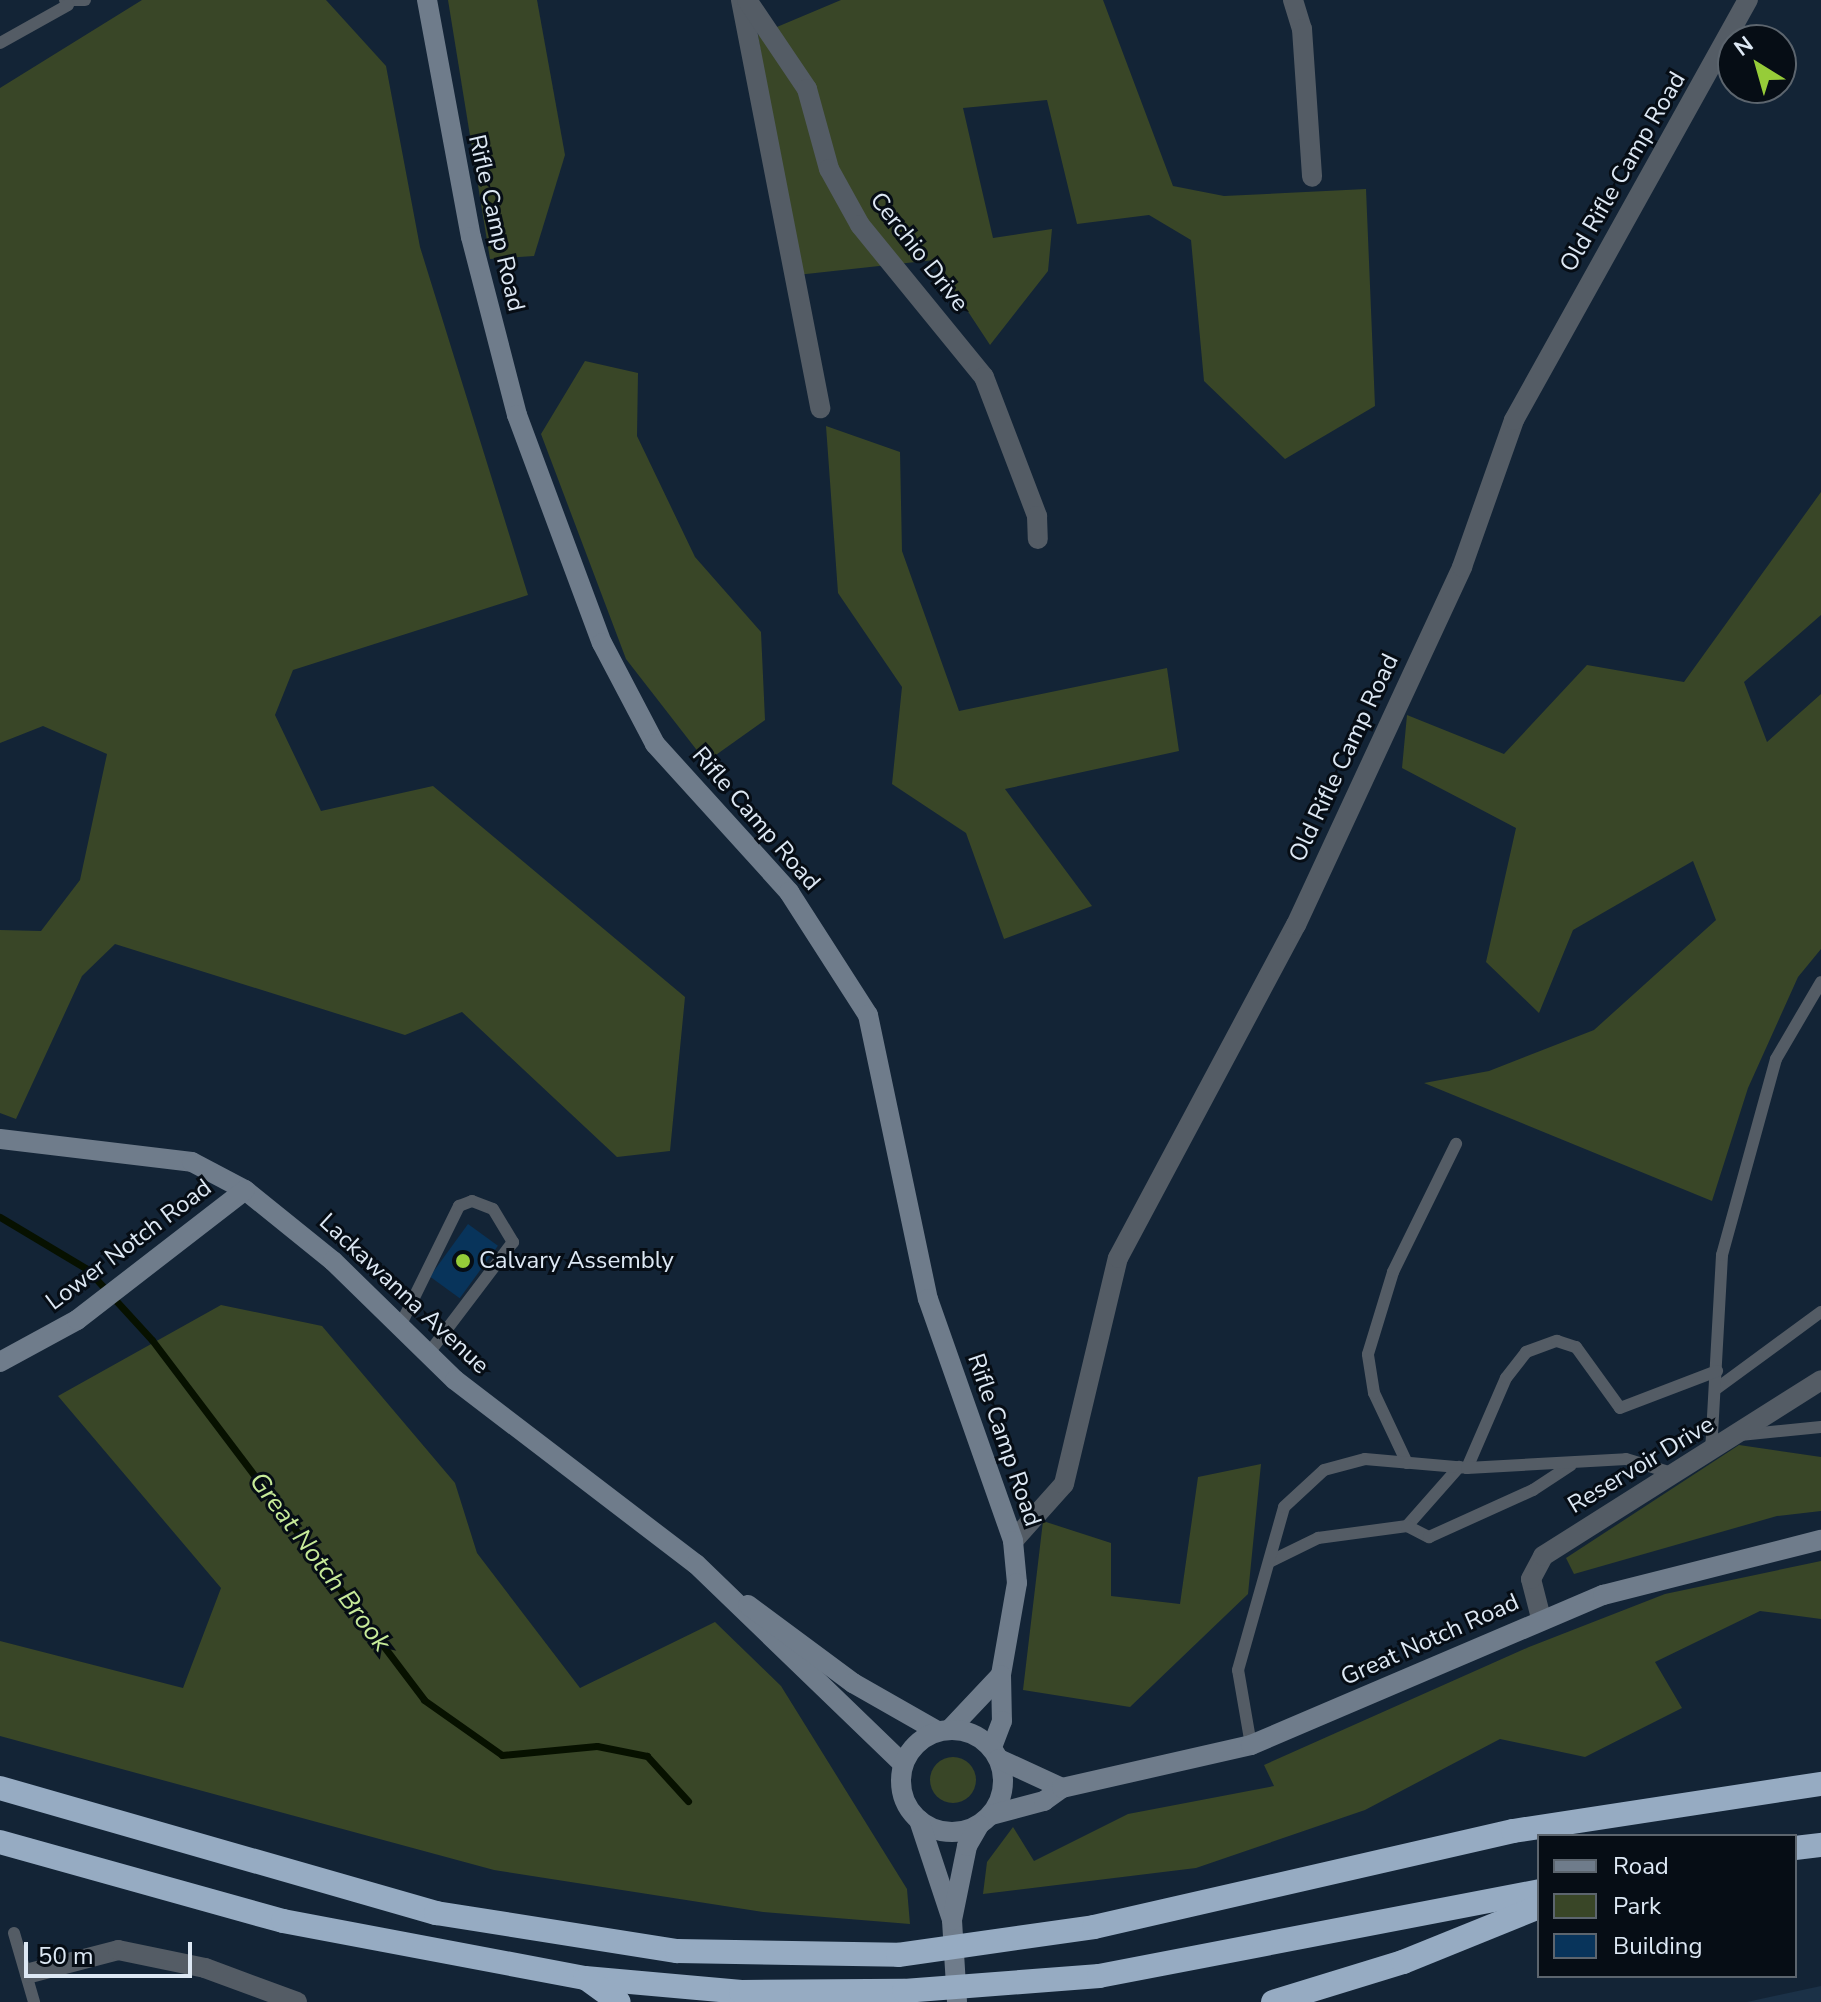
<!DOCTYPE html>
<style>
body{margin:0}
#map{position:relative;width:1821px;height:2002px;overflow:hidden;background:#132436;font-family:"Nunito Sans",sans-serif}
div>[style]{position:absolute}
.built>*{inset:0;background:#1b3147}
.green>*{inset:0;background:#394627}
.round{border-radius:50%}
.stream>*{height:7px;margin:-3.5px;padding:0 3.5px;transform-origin:3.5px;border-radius:3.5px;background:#071100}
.building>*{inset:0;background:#08345b;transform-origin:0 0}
.lane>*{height:12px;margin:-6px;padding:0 6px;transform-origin:6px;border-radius:6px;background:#545c65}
.street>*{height:20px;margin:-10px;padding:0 10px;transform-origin:10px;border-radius:10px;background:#545c65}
.secondary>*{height:20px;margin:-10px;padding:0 10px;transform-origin:10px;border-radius:10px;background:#6f7c8b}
.secondary>.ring{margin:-10px;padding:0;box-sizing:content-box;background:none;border:20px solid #6f7c8b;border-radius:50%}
.highway>*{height:24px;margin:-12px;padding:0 12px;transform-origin:12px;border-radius:12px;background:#96abc2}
.dots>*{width:22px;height:22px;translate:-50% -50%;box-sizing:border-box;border:4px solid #060d15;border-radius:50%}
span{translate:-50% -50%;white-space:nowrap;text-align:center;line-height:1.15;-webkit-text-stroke:6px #060d15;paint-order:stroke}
.street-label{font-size:24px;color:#dde8f4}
.poi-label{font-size:24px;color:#dde8f4}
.left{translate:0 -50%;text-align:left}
.water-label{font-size:26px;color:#c7eb99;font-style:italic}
.legend{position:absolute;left:1537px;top:1834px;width:260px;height:144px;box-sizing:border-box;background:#060d15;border:2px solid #5c656e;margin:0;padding:10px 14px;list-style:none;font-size:24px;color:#dde8f4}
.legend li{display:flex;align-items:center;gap:16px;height:40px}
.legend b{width:40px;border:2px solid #5c656e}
.north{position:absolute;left:1717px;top:24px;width:80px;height:80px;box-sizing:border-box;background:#060d15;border:2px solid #5c656e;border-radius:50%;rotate:323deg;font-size:22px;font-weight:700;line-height:32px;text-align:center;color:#dde8f4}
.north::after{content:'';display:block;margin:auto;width:28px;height:36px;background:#96cc39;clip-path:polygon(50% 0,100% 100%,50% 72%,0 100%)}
.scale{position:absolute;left:24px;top:1942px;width:168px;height:36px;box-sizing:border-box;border:4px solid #dde8f4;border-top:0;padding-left:10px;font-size:24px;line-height:28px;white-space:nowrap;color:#dde8f4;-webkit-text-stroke:6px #060d15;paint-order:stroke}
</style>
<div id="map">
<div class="built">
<div style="clip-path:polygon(1821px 1986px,1821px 2002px,1747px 2002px)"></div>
</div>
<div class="green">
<div style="clip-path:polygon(142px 0,326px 0,386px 66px,420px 247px,528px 595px,293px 670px,275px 715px,321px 811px,433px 786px,685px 997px,670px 1151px,617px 1157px,462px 1012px,405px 1035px,115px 944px,82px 976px,16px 1119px,0 1113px,0 930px,41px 931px,80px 880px,107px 754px,43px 726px,0 743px,0 88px)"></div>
<div style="clip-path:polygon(448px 0,537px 0,565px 155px,534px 256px,490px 259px)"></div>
<div style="clip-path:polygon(841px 0,1103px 0,1173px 186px,1224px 196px,1366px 189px,1375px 406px,1285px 459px,1204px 381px,1191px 240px,1149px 215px,1077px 224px,1047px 100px,963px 108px,993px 238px,1052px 229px,1048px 271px,990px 345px,934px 260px,797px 275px,758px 35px)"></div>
<div style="clip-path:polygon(585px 361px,638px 373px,637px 436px,695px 557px,761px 632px,765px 720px,706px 762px,626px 659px,541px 434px)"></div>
<div style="clip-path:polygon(826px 426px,900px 452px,902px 551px,959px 711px,1167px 668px,1179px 751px,1005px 789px,1092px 906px,1004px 939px,966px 833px,892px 784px,902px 687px,838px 593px)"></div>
<div style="clip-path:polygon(1821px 492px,1821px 615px,1744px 682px,1767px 742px,1821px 694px,1821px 949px,1798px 977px,1748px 1088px,1712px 1201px,1424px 1083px,1489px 1071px,1594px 1030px,1716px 920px,1693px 861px,1573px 930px,1539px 1013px,1486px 962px,1516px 828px,1402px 768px,1407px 715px,1504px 754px,1587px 665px,1684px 682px)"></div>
<div style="clip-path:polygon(221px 1305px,322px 1326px,455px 1483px,477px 1553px,580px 1688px,715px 1622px,781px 1686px,907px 1889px,910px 1924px,763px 1912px,494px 1870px,0 1736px,0 1641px,183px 1688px,221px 1588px,58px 1396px)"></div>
<div style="clip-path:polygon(1739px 1445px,1821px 1457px,1821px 1511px,1777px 1516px,1574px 1574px,1566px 1558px)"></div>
<div style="clip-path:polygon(1261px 1464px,1248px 1594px,1130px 1707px,1023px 1690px,1043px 1521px,1111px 1543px,1111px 1596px,1180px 1604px,1198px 1477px)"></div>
<div style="clip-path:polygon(1821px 1561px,1821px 1619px,1760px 1611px,1655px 1662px,1682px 1708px,1585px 1757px,1500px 1739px,1365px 1810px,1196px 1868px,983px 1894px,987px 1862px,1013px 1827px,1034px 1861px,1128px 1814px,1274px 1786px,1264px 1765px,1529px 1647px,1665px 1594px)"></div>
<div class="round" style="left:930px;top:1757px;width:46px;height:46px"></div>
</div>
<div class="stream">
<div style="left:0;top:1217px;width:101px;rotate:30.9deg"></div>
<div style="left:87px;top:1269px;width:96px;rotate:47.5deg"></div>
<div style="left:152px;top:1340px;width:451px;rotate:52.9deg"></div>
<div style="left:424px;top:1700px;width:95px;rotate:35.2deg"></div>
<div style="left:502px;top:1755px;width:95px;rotate:-5.4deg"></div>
<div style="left:597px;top:1746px;width:51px;rotate:11.3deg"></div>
<div style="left:647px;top:1756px;width:61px;rotate:47.7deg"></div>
</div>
<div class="building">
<div style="left:468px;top:1224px;width:37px;height:65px;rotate:36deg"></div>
</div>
<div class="lane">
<div style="left:65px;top:0;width:20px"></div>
<div style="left:0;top:43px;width:78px;rotate:-29.2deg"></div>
<div style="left:400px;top:1326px;width:134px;rotate:-63.8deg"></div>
<div style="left:459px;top:1206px;width:14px;rotate:-21deg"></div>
<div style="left:472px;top:1201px;width:22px;rotate:21deg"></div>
<div style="left:493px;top:1209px;width:39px;rotate:59deg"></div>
<div style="left:513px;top:1242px;width:141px;rotate:127.2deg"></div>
<div style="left:1716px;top:1389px;width:130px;rotate:-36.3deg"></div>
<div style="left:1740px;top:1435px;width:81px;rotate:-5.6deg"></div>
<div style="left:1711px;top:1452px;width:197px;rotate:-86.8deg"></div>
<div style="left:1722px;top:1255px;width:203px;rotate:-74.6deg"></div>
<div style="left:1776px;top:1059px;width:89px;rotate:-59.7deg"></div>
<div style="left:1407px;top:1463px;width:77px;rotate:-115.2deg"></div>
<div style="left:1374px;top:1393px;width:39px;rotate:-99deg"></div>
<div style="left:1368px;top:1354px;width:86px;rotate:-73deg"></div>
<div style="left:1393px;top:1272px;width:143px;rotate:-63.8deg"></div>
<div style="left:1467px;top:1468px;width:98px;rotate:-66.6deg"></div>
<div style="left:1506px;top:1378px;width:33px;rotate:-52deg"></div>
<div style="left:1526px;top:1352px;width:33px;rotate:-20deg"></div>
<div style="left:1557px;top:1341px;width:20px;rotate:18deg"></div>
<div style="left:1576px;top:1347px;width:75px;rotate:54.2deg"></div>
<div style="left:1620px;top:1408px;width:104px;rotate:-20.9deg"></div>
<div style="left:1407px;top:1526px;width:79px;rotate:-48.6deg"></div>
<div style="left:1269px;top:1562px;width:55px;rotate:-26.1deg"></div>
<div style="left:1318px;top:1538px;width:90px;rotate:-7.7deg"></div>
<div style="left:1407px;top:1526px;width:25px;rotate:27deg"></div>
<div style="left:1429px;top:1537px;width:114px;rotate:-24.3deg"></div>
<div style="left:1533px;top:1490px;width:45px;rotate:-33.3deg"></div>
<div style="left:1251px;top:1745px;width:76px;rotate:-99.8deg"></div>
<div style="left:1238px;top:1670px;width:169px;rotate:-74.2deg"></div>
<div style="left:1284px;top:1507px;width:54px;rotate:-42.8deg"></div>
<div style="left:1324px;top:1470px;width:42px;rotate:-15deg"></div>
<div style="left:1365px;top:1459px;width:102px;rotate:5deg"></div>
<div style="left:1467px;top:1468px;width:159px;rotate:-3.2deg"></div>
<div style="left:1626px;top:1459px;width:48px;rotate:16.9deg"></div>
<div style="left:14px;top:1933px;width:72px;rotate:73.8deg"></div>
</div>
<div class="street">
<div style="left:741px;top:0;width:416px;rotate:79deg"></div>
<div style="left:747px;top:0;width:107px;rotate:56deg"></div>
<div style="left:807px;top:89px;width:83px;rotate:74.6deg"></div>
<div style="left:829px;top:169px;width:64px;rotate:61deg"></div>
<div style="left:860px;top:225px;width:196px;rotate:50.8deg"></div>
<div style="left:984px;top:377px;width:149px;rotate:69.1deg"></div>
<div style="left:1037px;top:516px;width:23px;rotate:88deg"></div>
<div style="left:1293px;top:0;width:30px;rotate:73deg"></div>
<div style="left:1302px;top:29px;width:148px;rotate:86.1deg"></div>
<div style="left:1013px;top:1541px;width:76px;rotate:-48.2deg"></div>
<div style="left:1064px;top:1484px;width:232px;rotate:-76.6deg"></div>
<div style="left:1118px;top:1258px;width:378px;rotate:-61.9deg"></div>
<div style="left:1296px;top:925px;width:395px;rotate:-65.1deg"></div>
<div style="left:1462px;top:567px;width:156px;rotate:-70.5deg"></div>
<div style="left:1514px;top:420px;width:481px;rotate:-60.9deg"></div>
<div style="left:1541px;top:1618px;width:40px;rotate:-104.4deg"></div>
<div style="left:1531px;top:1579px;width:26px;rotate:-62deg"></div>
<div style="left:1543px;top:1556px;width:329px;rotate:-32.3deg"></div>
<div style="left:30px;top:1973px;width:91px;rotate:-14.6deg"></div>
<div style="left:118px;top:1950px;width:89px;rotate:11.7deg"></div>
<div style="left:205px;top:1968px;width:98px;rotate:20.3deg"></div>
</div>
<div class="secondary">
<div style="left:427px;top:0;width:241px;rotate:79.5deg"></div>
<div style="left:471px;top:237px;width:184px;rotate:75.5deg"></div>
<div style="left:517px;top:415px;width:243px;rotate:69.6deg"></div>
<div style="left:602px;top:643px;width:114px;rotate:62.3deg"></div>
<div style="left:655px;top:744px;width:200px;rotate:47.8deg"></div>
<div style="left:789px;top:892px;width:146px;rotate:57.3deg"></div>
<div style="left:868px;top:1015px;width:290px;rotate:78.1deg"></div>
<div style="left:928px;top:1299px;width:256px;rotate:70.6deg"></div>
<div style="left:1013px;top:1541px;width:42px;rotate:84.6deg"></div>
<div style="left:1017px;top:1583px;width:93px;rotate:99.9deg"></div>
<div style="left:1001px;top:1675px;width:46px;rotate:88.8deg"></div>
<div style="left:1002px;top:1721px;width:28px;rotate:111deg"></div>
<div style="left:0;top:1139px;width:193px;rotate:6.8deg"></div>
<div style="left:192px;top:1162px;width:60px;rotate:27.8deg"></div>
<div style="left:245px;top:1190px;width:113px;rotate:38.9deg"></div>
<div style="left:333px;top:1261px;width:170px;rotate:44.3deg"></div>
<div style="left:455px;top:1380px;width:303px;rotate:37.4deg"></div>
<div style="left:696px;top:1564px;width:288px;rotate:44deg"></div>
<div style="left:0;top:1362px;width:88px;rotate:-28.6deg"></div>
<div style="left:77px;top:1320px;width:212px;rotate:-37.7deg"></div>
<div style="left:748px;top:1605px;width:131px;rotate:36.6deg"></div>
<div style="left:853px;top:1683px;width:97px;rotate:29.7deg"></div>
<div style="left:950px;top:1729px;width:74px;rotate:-46.6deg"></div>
<div class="ring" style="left:901px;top:1730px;width:82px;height:82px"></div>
<div style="left:999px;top:1759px;width:69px;rotate:24.7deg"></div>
<div style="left:991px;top:1815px;width:55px;rotate:-14.8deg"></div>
<div style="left:1044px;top:1801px;width:22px;rotate:-36deg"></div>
<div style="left:1062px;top:1788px;width:194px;rotate:-12.8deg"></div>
<div style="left:1251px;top:1745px;width:383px;rotate:-23.1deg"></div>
<div style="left:1603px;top:1595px;width:225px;rotate:-14.2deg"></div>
<div style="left:919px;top:1820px;width:105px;rotate:71.7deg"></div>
<div style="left:957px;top:2002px;width:82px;rotate:-93.5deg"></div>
<div style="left:952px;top:1920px;width:76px;rotate:-78.5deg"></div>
<div style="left:967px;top:1846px;width:24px;rotate:-60deg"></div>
</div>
<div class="highway">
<div style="left:0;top:1788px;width:454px;rotate:16deg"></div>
<div style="left:436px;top:1913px;width:244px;rotate:9deg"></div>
<div style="left:677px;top:1951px;width:221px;rotate:1deg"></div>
<div style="left:898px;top:1955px;width:198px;rotate:-8.1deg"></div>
<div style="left:1094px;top:1927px;width:430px;rotate:-12.9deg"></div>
<div style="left:1513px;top:1831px;width:312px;rotate:-8.7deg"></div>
<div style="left:0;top:1842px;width:294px;rotate:15.6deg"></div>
<div style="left:283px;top:1921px;width:307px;rotate:10.7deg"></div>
<div style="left:585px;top:1978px;width:157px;rotate:5.1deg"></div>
<div style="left:741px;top:1992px;width:163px;rotate:-0.4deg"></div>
<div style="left:904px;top:1991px;width:196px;rotate:-4.4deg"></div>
<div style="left:1099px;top:1976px;width:448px;rotate:-10.9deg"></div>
<div style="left:1795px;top:1848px;width:26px;rotate:-7deg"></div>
<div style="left:587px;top:1979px;width:39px;rotate:36deg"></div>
<div style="left:1273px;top:2002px;width:136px;rotate:-17.1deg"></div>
<div style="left:1403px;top:1962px;width:147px;rotate:-22deg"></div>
</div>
<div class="dots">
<div style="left:463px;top:1261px;background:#96cc39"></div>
</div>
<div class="street-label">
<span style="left:1623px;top:172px;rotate:-60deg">Old Rifle Camp Road</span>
<span style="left:496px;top:223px;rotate:77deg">Rifle Camp Road</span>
<span style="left:919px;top:252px;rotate:52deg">Cerchio Drive</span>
<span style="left:1344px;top:758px;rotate:-65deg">Old Rifle Camp Road</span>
<span style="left:756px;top:819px;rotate:49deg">Rifle Camp Road</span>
<span style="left:129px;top:1245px;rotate:-37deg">Lower Notch Road</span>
<span style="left:404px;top:1294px;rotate:43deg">Lackawanna Avenue</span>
<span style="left:1004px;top:1440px;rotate:71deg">Rifle Camp Road</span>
<span style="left:1641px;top:1465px;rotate:-31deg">Reservoir Drive</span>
<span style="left:1430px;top:1640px;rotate:-24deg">Great Notch Road</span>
</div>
<div class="poi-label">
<span class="left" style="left:479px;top:1261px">Calvary Assembly</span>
</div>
<div class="water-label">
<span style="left:320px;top:1562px;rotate:53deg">Great Notch Brook</span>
</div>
<ul class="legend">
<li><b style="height:10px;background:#6f7c8b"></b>Road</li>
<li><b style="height:22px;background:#394627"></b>Park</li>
<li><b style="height:22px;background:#08345b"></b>Building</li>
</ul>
<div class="north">N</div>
<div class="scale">50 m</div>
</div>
